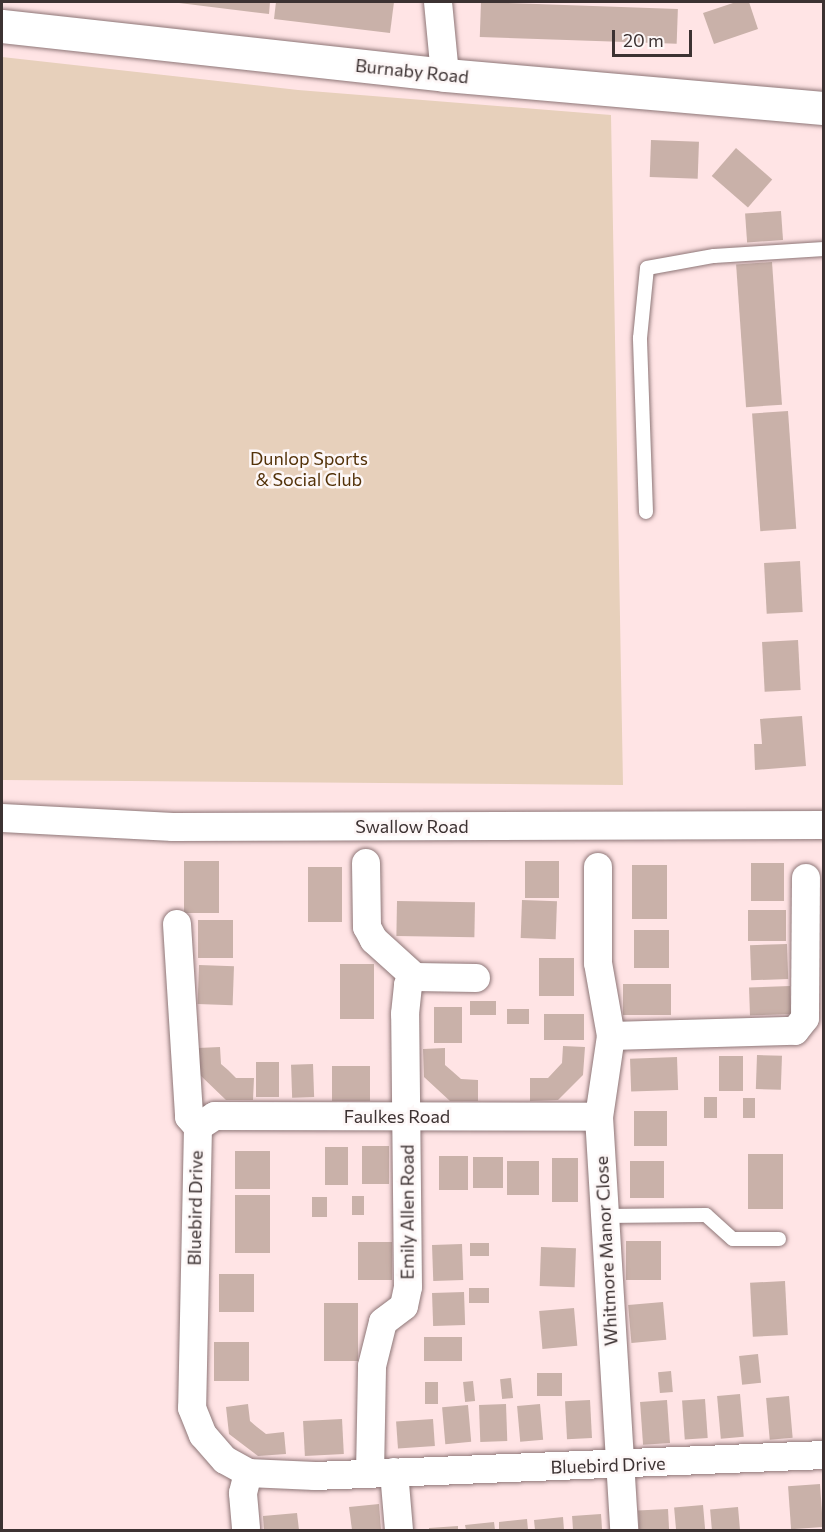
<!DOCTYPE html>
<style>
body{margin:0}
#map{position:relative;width:825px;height:1532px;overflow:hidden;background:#ffe4e5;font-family:Commissioner,sans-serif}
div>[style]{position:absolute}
.green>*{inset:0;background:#e7d0bb}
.building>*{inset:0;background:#c9b1a9;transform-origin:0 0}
.roads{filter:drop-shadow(0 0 2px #8e7677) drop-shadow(0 0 2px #8e7677)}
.lane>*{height:14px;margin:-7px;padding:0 7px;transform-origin:7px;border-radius:7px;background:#fff}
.street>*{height:28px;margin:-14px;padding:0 14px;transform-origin:14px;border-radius:14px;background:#fff}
.secondary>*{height:33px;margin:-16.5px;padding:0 16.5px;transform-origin:16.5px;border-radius:16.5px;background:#fff}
span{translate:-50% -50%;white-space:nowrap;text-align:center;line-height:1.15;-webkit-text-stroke:5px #fdf7f7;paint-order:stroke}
.street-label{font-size:18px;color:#3c3232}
.park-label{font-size:18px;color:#533209}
.frame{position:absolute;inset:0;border:3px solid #3c3232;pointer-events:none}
.scale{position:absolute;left:612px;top:30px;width:80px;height:27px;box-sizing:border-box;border:3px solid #3c3232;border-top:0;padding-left:8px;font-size:18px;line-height:21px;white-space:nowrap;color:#3c3232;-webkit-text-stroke:4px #fdf7f7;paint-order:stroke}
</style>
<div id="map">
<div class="green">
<div style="clip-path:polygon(2px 57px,298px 90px,611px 115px,623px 785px,2px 780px)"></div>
</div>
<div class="building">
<div style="clip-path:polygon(171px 2px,270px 2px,269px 14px)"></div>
<div style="clip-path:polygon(276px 2px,394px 2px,390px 33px,274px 19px)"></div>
<div style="left:481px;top:2px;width:197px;height:35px;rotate:2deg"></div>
<div style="clip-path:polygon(736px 2px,749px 2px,758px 29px,714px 44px,703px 13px)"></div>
<div style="left:651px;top:140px;width:48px;height:37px;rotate:2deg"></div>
<div style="left:736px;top:148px;width:48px;height:37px;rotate:41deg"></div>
<div style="left:781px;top:211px;width:29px;height:36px;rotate:86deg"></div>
<div style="left:772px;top:262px;width:143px;height:36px;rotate:86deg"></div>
<div style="left:788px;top:411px;width:118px;height:36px;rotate:86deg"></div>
<div style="left:800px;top:561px;width:51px;height:36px;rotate:87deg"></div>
<div style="left:798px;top:640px;width:50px;height:36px;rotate:87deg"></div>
<div style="clip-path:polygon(802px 716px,806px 766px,755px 770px,754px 744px,762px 744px,760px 719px)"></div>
<div style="left:184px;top:861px;width:35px;height:52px"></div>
<div style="left:525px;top:861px;width:34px;height:37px"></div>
<div style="left:751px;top:863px;width:33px;height:38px"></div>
<div style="left:632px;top:865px;width:35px;height:54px"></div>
<div style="left:308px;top:867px;width:34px;height:55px"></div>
<div style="left:522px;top:900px;width:35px;height:38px;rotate:2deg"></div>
<div style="left:397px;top:901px;width:78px;height:35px;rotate:1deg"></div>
<div style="left:748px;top:910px;width:38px;height:31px"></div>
<div style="left:198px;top:920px;width:35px;height:38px"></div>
<div style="left:634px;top:930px;width:35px;height:38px"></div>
<div style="left:787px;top:944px;width:35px;height:37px;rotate:88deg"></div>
<div style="left:539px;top:958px;width:35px;height:38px"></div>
<div style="left:340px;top:964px;width:34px;height:55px"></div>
<div style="left:199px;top:965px;width:35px;height:39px;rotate:2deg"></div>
<div style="left:623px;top:984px;width:48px;height:31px"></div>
<div style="left:790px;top:986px;width:28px;height:41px;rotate:88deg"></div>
<div style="left:470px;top:1001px;width:26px;height:14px"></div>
<div style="left:434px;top:1007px;width:28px;height:36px"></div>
<div style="left:507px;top:1009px;width:22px;height:15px"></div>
<div style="left:544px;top:1014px;width:40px;height:26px"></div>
<div style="clip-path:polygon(563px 1046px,585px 1047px,583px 1075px,558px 1100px,530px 1101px,530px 1078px,548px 1078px,562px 1063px)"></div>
<div style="clip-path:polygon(220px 1047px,221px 1064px,228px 1070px,236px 1078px,254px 1078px,253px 1100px,226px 1100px,200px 1075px,198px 1048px)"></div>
<div style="clip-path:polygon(445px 1048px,445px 1065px,452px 1071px,461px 1079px,478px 1080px,478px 1101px,450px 1101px,424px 1077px,423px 1049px)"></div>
<div style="left:757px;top:1055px;width:25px;height:34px;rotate:2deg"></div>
<div style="left:719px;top:1056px;width:24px;height:35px"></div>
<div style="left:677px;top:1057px;width:33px;height:47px;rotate:88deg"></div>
<div style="left:256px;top:1062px;width:23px;height:35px"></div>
<div style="left:313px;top:1064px;width:33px;height:22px;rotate:88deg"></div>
<div style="left:332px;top:1066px;width:38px;height:35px"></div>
<div style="left:704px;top:1097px;width:13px;height:21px"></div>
<div style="left:743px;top:1098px;width:12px;height:20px"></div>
<div style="left:634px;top:1111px;width:33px;height:35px"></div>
<div style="left:362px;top:1146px;width:27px;height:38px"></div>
<div style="left:325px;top:1147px;width:23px;height:38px"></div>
<div style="left:235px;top:1151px;width:35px;height:38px"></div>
<div style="left:748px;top:1154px;width:35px;height:55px"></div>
<div style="left:439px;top:1156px;width:29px;height:34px"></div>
<div style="left:473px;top:1157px;width:30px;height:31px"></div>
<div style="left:552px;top:1158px;width:26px;height:44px"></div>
<div style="left:507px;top:1161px;width:32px;height:34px"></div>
<div style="left:630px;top:1161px;width:34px;height:37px"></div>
<div style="left:235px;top:1195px;width:35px;height:58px"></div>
<div style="left:352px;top:1196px;width:12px;height:19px"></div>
<div style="left:312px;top:1197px;width:15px;height:20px"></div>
<div style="left:626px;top:1241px;width:35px;height:39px"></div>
<div style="left:358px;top:1242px;width:34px;height:38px"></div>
<div style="left:470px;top:1243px;width:19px;height:13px"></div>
<div style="left:462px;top:1244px;width:36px;height:30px;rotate:88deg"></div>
<div style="left:541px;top:1247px;width:35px;height:39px;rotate:2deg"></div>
<div style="left:219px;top:1274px;width:35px;height:38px"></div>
<div style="left:785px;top:1281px;width:54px;height:35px;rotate:87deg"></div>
<div style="left:469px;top:1288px;width:20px;height:15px"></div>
<div style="left:464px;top:1292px;width:33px;height:32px;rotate:88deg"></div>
<div style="left:663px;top:1302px;width:38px;height:35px;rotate:85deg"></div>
<div style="left:324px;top:1303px;width:34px;height:58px"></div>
<div style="left:574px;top:1308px;width:38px;height:35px;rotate:85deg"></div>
<div style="left:424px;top:1337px;width:38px;height:24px"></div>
<div style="left:214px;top:1342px;width:35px;height:39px"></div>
<div style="left:758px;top:1354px;width:29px;height:19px;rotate:84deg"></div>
<div style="left:671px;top:1371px;width:21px;height:13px;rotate:85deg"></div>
<div style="left:562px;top:1373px;width:23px;height:25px;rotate:90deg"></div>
<div style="left:511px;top:1378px;width:20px;height:11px;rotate:84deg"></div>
<div style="left:473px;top:1381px;width:20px;height:10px;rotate:84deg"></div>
<div style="left:438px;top:1382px;width:22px;height:13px;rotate:90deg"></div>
<div style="left:740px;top:1394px;width:43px;height:23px;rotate:85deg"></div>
<div style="left:789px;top:1396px;width:42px;height:23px;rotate:85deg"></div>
<div style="left:705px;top:1399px;width:39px;height:23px;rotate:86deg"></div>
<div style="left:590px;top:1400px;width:38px;height:25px;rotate:87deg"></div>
<div style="left:667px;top:1400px;width:43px;height:27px;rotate:86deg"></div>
<div style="clip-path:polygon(248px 1404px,250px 1421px,257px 1427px,266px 1434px,284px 1432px,286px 1454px,258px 1456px,229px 1434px,226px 1407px)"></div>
<div style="left:506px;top:1404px;width:37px;height:27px;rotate:88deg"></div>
<div style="left:540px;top:1404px;width:36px;height:23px;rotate:85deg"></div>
<div style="left:468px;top:1405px;width:37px;height:26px;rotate:85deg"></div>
<div style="left:342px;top:1419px;width:35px;height:39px;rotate:87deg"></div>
<div style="left:433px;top:1419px;width:27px;height:37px;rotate:86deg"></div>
<div style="left:820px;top:1484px;width:43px;height:32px;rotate:86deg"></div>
<div style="clip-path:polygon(379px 1504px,381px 1530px,352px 1530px,349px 1507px)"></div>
<div style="left:703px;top:1505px;width:25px;height:29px;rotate:85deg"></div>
<div style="left:738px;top:1507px;width:23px;height:28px;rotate:85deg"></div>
<div style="left:668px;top:1509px;width:21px;height:30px;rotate:87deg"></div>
<div style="clip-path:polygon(297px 1513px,299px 1530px,264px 1530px,263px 1516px)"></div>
<div style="left:601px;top:1514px;width:16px;height:29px;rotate:86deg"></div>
<div style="clip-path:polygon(563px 1517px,564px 1530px,535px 1530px,534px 1520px)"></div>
<div style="clip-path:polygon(527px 1519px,528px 1530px,499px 1530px,499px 1522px)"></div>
<div style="clip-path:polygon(494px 1522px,495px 1530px,466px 1530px,465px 1525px)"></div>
<div style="clip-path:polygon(458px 1526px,458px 1530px,429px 1530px,429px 1528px)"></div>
</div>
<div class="roads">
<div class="lane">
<div style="left:646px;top:512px;width:174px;rotate:-92deg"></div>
<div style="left:640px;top:338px;width:70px;rotate:-84.3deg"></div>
<div style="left:647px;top:268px;width:68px;rotate:-10.2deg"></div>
<div style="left:714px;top:256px;width:110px;rotate:-3.6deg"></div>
<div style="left:604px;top:1216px;width:102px;rotate:-0.6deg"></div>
<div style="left:706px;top:1215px;width:36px;rotate:42deg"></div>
<div style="left:733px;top:1239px;width:46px"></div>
</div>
<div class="street">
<div style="left:438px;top:2px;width:73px;rotate:84.5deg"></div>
<div style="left:2px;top:818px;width:171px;rotate:3deg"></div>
<div style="left:173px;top:827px;width:651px;rotate:-0.18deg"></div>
<div style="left:366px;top:863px;width:64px;rotate:89.1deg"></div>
<div style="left:367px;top:927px;width:15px;rotate:62deg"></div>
<div style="left:374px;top:940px;width:55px;rotate:42.1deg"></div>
<div style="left:415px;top:977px;width:61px;rotate:0.9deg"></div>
<div style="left:598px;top:867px;width:96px;rotate:90deg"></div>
<div style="left:598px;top:963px;width:74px;rotate:79.9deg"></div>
<div style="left:611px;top:1036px;width:82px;rotate:98.4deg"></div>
<div style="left:599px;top:1117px;width:414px;rotate:86.5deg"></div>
<div style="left:177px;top:924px;width:193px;rotate:86.4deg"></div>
<div style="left:189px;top:1117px;width:13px;rotate:48deg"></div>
<div style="left:198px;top:1127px;width:281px;rotate:91.2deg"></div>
<div style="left:192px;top:1408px;width:29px;rotate:68deg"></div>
<div style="left:203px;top:1435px;width:33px;rotate:49deg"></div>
<div style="left:225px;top:1460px;width:26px;rotate:29deg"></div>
<div style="left:248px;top:1473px;width:67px;rotate:2.6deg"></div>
<div style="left:315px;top:1476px;width:509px;rotate:-2.36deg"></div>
<div style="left:611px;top:1036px;width:184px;rotate:-1.6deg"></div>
<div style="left:795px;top:1031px;width:16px;rotate:-52deg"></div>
<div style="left:805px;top:1018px;width:140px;rotate:-89.6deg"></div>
<div style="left:198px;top:1127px;width:20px;rotate:-33deg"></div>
<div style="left:215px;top:1116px;width:384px;rotate:0.1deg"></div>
<div style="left:394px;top:1472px;width:58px;rotate:85.1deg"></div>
<div style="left:370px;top:1473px;width:107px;rotate:-88.9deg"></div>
<div style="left:372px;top:1366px;width:45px;rotate:-76deg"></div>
<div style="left:383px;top:1322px;width:26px;rotate:-37deg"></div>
<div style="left:404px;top:1306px;width:19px;rotate:-78deg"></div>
<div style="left:408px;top:1287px;width:273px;rotate:-90.6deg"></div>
<div style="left:405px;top:1014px;width:29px;rotate:-84deg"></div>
<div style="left:408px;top:985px;width:11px;rotate:-49deg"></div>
<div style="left:246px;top:1528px;width:35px;rotate:-95deg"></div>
<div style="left:243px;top:1493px;width:21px;rotate:-76deg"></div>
</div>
<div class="secondary">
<div style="left:2px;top:26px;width:446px;rotate:6.3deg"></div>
<div style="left:445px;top:75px;width:380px;rotate:5deg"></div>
</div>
</div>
<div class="street-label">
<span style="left:412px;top:71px;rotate:6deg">Burnaby Road</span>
<span style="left:412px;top:826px">Swallow Road</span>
<span style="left:397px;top:1116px">Faulkes Road</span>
<span style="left:195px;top:1208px;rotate:-89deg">Bluebird Drive</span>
<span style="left:407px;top:1212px;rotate:-90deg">Emily Allen Road</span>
<span style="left:606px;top:1251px;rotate:-93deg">Whitmore Manor Close</span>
<span style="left:608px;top:1465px;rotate:-2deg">Bluebird Drive</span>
</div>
<div class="park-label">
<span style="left:309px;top:469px">Dunlop Sports<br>&amp; Social Club</span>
</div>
<div class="frame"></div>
<div class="scale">20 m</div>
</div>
